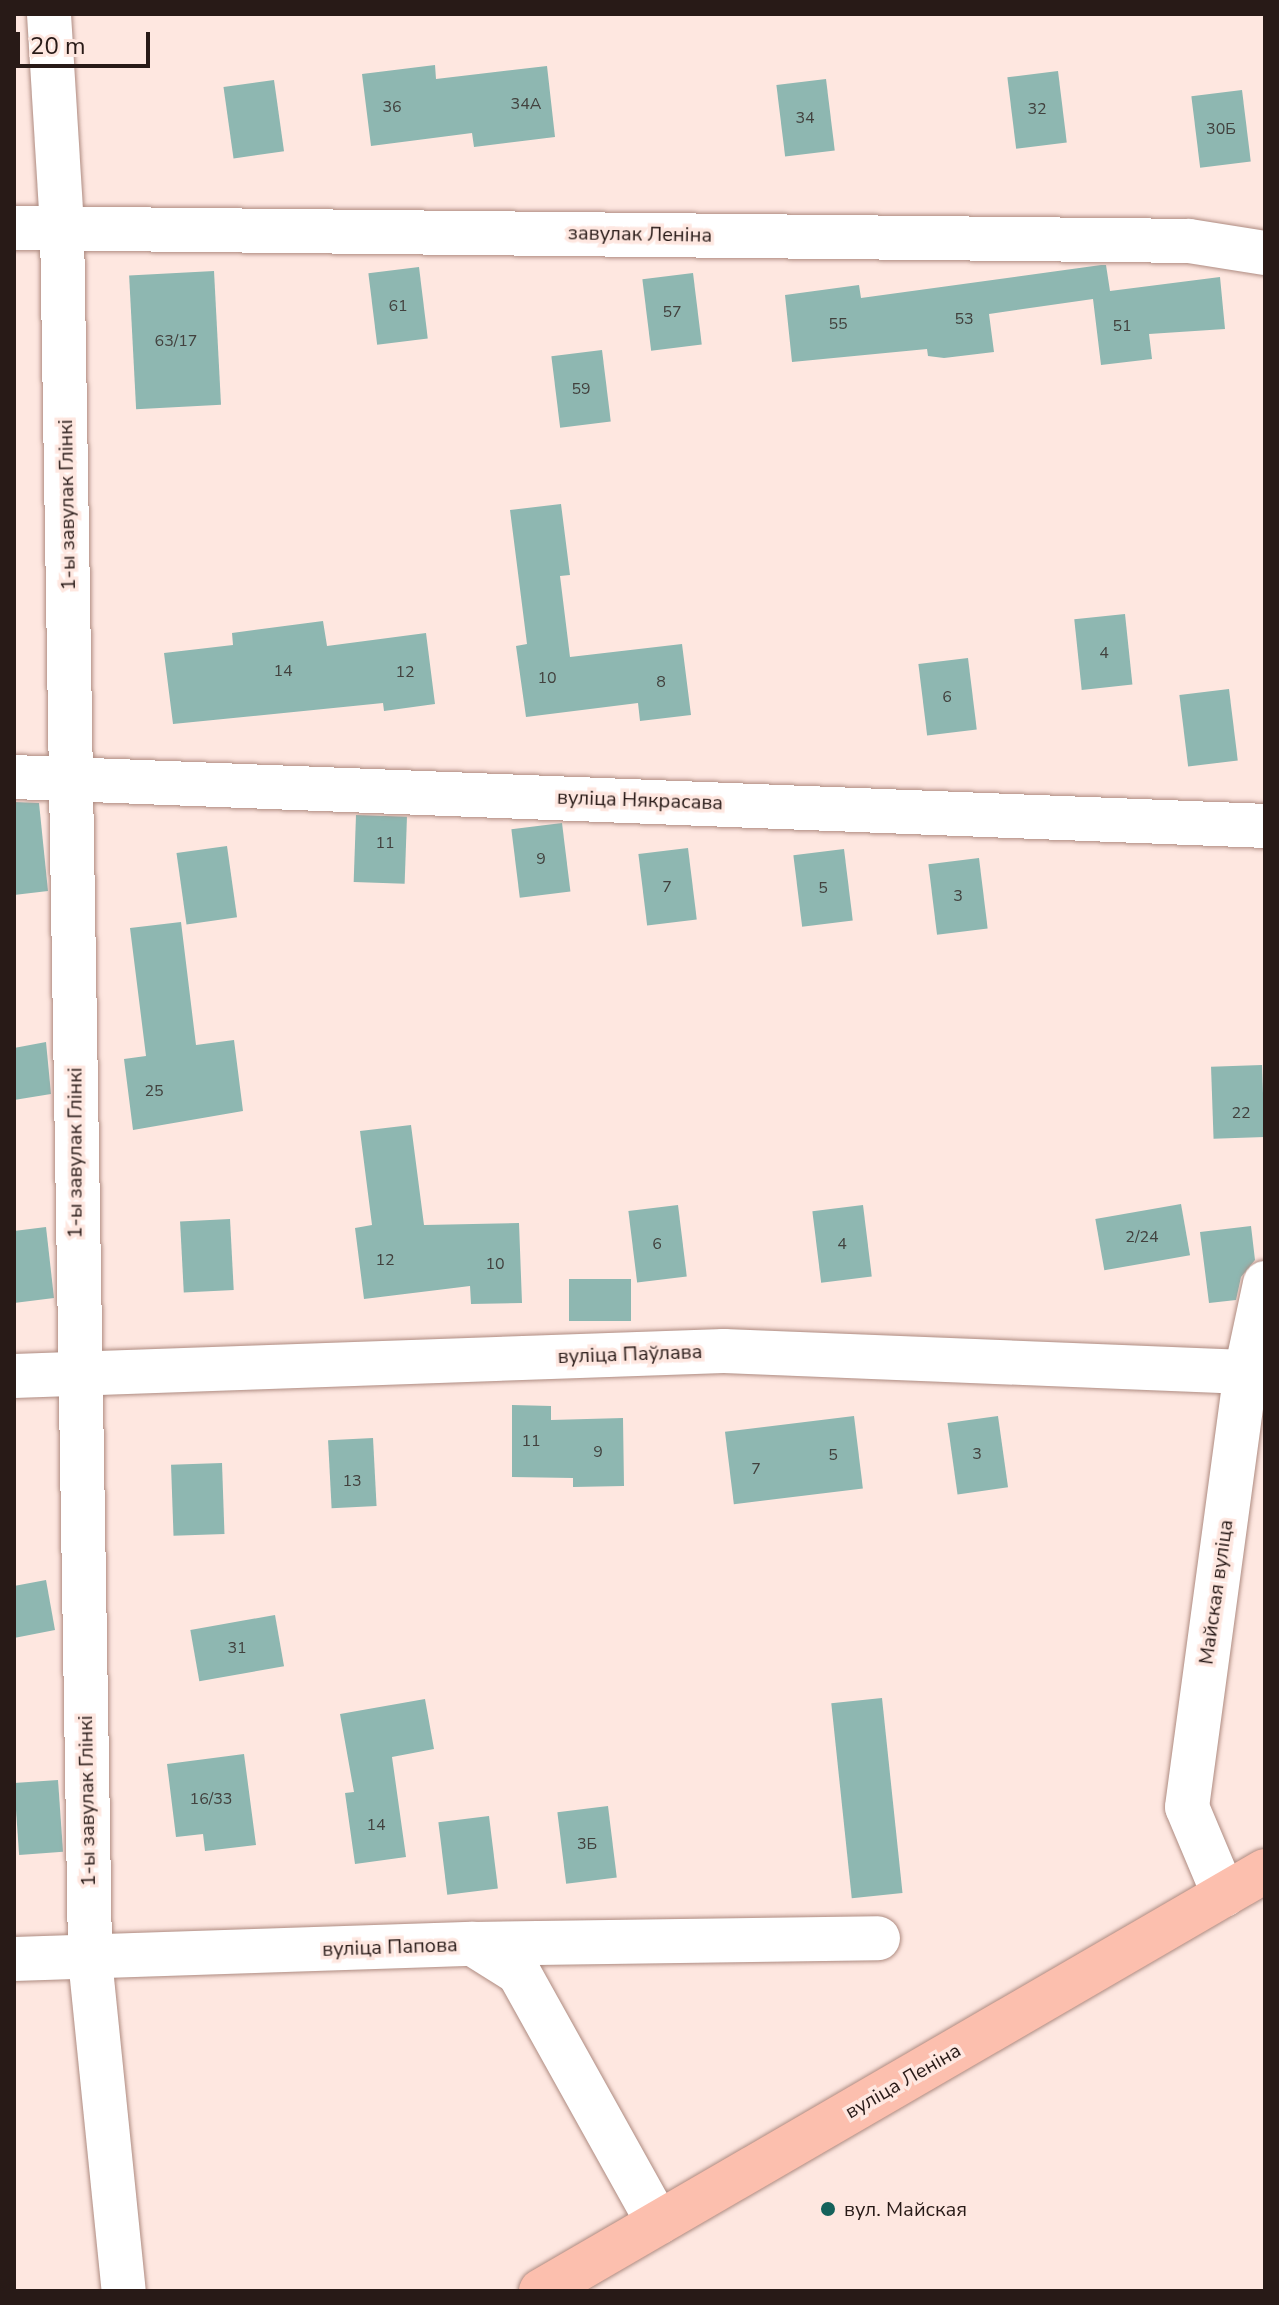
<!DOCTYPE html>
<meta charset="utf-8">
<style>
body{margin:0}
#map{position:relative;width:1279px;height:2305px;overflow:hidden;background:#fee7e0;font-family:"Nunito Sans",sans-serif}
div>[style]{position:absolute}
.building>*{inset:0;background:#8eb7b1;transform-origin:0 0}
.roads{filter:drop-shadow(0 0 2px #ae8b81) drop-shadow(0 0 2px #ae8b81)}
.minor>*{height:44px;margin:-22px;padding:0 22px;transform-origin:22px;border-radius:22px;background:#fff}
.major>*{height:44px;margin:-22px;padding:0 22px;transform-origin:22px;border-radius:22px;background:#fcbfae}
.dots>*{width:22px;height:22px;translate:-50% -50%;box-sizing:border-box;border:4px solid #fee7e0;border-radius:50%}
span{translate:-50% -50%;white-space:nowrap;text-align:center;line-height:1.15;-webkit-text-stroke:7px #fee7e0;paint-order:stroke}
.number-label{font-size:16px;color:#42413e}
.number-label span{-webkit-text-stroke-width:0}
.street-label{font-size:20px;color:#281a17}
.poi-label{font-size:20px;color:#281a17}
.left{translate:0 -50%;text-align:left}
.frame{position:absolute;inset:0;border:16px solid #281a17;pointer-events:none}
.scale{position:absolute;left:16px;top:32px;width:134px;height:36px;box-sizing:border-box;border:4px solid #281a17;border-top:0;padding-left:10px;font-size:24px;line-height:28px;white-space:nowrap;color:#281a17;-webkit-text-stroke:6px #fee7e0;paint-order:stroke}
</style>
<div id="map">
<div class="building">
<div style="clip-path:polygon(435px 65px,436px 79px,547px 66px,555px 137px,474px 147px,472px 133px,371px 146px,362px 74px)"></div>
<div style="left:1058px;top:71px;width:72px;height:51px;rotate:83deg"></div>
<div style="left:826px;top:79px;width:72px;height:50px;rotate:83deg"></div>
<div style="left:274px;top:80px;width:72px;height:51px;rotate:82deg"></div>
<div style="left:1242px;top:90px;width:72px;height:51px;rotate:83deg"></div>
<div style="clip-path:polygon(1101px 265px,1106px 265px,1110px 291px,1220px 277px,1225px 329px,1149px 334px,1152px 359px,1101px 365px,1093px 299px,989px 314px,994px 352px,944px 358px,928px 356px,927px 349px,792px 362px,785px 295px,859px 285px,861px 298px)"></div>
<div style="left:419px;top:267px;width:72px;height:51px;rotate:83deg"></div>
<div style="left:214px;top:271px;width:134px;height:85px;rotate:87deg"></div>
<div style="left:693px;top:273px;width:72px;height:51px;rotate:83deg"></div>
<div style="left:602px;top:350px;width:72px;height:51px;rotate:83deg"></div>
<div style="clip-path:polygon(561px 504px,570px 575px,560px 576px,570px 657px,682px 644px,691px 715px,640px 721px,638px 703px,526px 717px,516px 646px,527px 644px,510px 510px)"></div>
<div style="left:1125px;top:614px;width:71px;height:51px;rotate:84deg"></div>
<div style="clip-path:polygon(323px 621px,327px 646px,426px 633px,435px 704px,384px 711px,383px 703px,173px 724px,164px 653px,233px 645px,232px 633px)"></div>
<div style="left:968px;top:658px;width:72px;height:50px;rotate:83deg"></div>
<div style="left:1229px;top:689px;width:72px;height:50px;rotate:83deg"></div>
<div style="clip-path:polygon(14px 802px,39px 803px,48px 891px,14px 895px)"></div>
<div style="left:356px;top:815px;width:51px;height:67px;rotate:2deg"></div>
<div style="left:562px;top:823px;width:69px;height:51px;rotate:83deg"></div>
<div style="left:227px;top:846px;width:72px;height:51px;rotate:82deg"></div>
<div style="left:688px;top:848px;width:72px;height:50px;rotate:83deg"></div>
<div style="left:844px;top:849px;width:72px;height:51px;rotate:83deg"></div>
<div style="left:979px;top:858px;width:71px;height:51px;rotate:83deg"></div>
<div style="clip-path:polygon(181px 922px,196px 1045px,234px 1040px,243px 1111px,133px 1130px,124px 1059px,146px 1056px,130px 928px)"></div>
<div style="clip-path:polygon(46px 1042px,51px 1094px,14px 1100px,14px 1048px)"></div>
<div style="left:1262px;top:1065px;width:72px;height:51px;rotate:88deg"></div>
<div style="clip-path:polygon(411px 1125px,424px 1225px,519px 1223px,522px 1303px,471px 1304px,470px 1286px,364px 1299px,355px 1228px,372px 1225px,360px 1131px)"></div>
<div style="left:1181px;top:1204px;width:52px;height:87px;rotate:80deg"></div>
<div style="left:678px;top:1205px;width:72px;height:50px;rotate:83deg"></div>
<div style="left:863px;top:1205px;width:72px;height:51px;rotate:83deg"></div>
<div style="left:230px;top:1219px;width:71px;height:50px;rotate:87deg"></div>
<div style="clip-path:polygon(1251px 1226px,1255px 1260px,1241px 1277px,1236px 1300px,1209px 1303px,1200px 1232px)"></div>
<div style="clip-path:polygon(46px 1227px,54px 1298px,14px 1303px,14px 1231px)"></div>
<div style="left:631px;top:1279px;width:42px;height:62px;rotate:90deg"></div>
<div style="clip-path:polygon(512px 1405px,551px 1406px,551px 1420px,623px 1418px,624px 1486px,573px 1487px,573px 1478px,512px 1477px)"></div>
<div style="left:854px;top:1416px;width:73px;height:130px;rotate:83deg"></div>
<div style="left:998px;top:1416px;width:72px;height:51px;rotate:82deg"></div>
<div style="left:373px;top:1438px;width:68px;height:45px;rotate:87deg"></div>
<div style="left:222px;top:1463px;width:71px;height:51px;rotate:88deg"></div>
<div style="clip-path:polygon(46px 1580px,55px 1630px,14px 1638px,14px 1586px)"></div>
<div style="left:275px;top:1615px;width:52px;height:86px;rotate:80deg"></div>
<div style="left:882px;top:1698px;width:196px;height:51px;rotate:84deg"></div>
<div style="clip-path:polygon(425px 1699px,434px 1749px,392px 1757px,406px 1857px,355px 1864px,345px 1793px,354px 1792px,340px 1714px)"></div>
<div style="clip-path:polygon(244px 1754px,256px 1845px,205px 1851px,203px 1834px,176px 1837px,167px 1764px)"></div>
<div style="left:58px;top:1780px;width:72px;height:44px;rotate:86deg"></div>
<div style="left:608px;top:1806px;width:72px;height:51px;rotate:83deg"></div>
<div style="left:489px;top:1816px;width:73px;height:51px;rotate:83deg"></div>
</div>
<div class="roads">
<div class="minor">
<div style="left:49px;top:14px;width:213px;rotate:86.5deg"></div>
<div style="left:62px;top:227px;width:1732px;rotate:89.07deg"></div>
<div style="left:90px;top:1959px;width:334px;rotate:84.2deg"></div>
<div style="left:14px;top:228px;width:1175px;rotate:0.63deg"></div>
<div style="left:1189px;top:241px;width:77px;rotate:9deg"></div>
<div style="left:14px;top:777px;width:1252px;rotate:2.24deg"></div>
<div style="left:14px;top:1376px;width:710px;rotate:-2.02deg"></div>
<div style="left:724px;top:1351px;width:522px;rotate:2.3deg"></div>
<div style="left:1224px;top:1895px;width:95px;rotate:-112.8deg"></div>
<div style="left:1187px;top:1807px;width:439px;rotate:-82.3deg"></div>
<div style="left:1246px;top:1372px;width:91px;rotate:-77.9deg"></div>
<div style="left:473px;top:1944px;width:405px;rotate:-0.8deg"></div>
<div style="left:14px;top:1959px;width:459px;rotate:-1.9deg"></div>
<div style="left:473px;top:1944px;width:54px;rotate:32.2deg"></div>
<div style="left:519px;top:1973px;width:286px;rotate:60.9deg"></div>
</div>
<div class="major">
<div style="left:541px;top:2291px;width:837px;rotate:-30.12deg"></div>
</div>
</div>
<div class="dots">
<div style="left:828px;top:2209px;background:#15625b"></div>
</div>
<div class="number-label">
<span style="left:526px;top:104px">34А</span>
<span style="left:392px;top:107px">36</span>
<span style="left:1037px;top:109px">32</span>
<span style="left:805px;top:118px">34</span>
<span style="left:1221px;top:129px">30Б</span>
<span style="left:398px;top:306px">61</span>
<span style="left:672px;top:312px">57</span>
<span style="left:964px;top:319px">53</span>
<span style="left:838px;top:324px">55</span>
<span style="left:1122px;top:326px">51</span>
<span style="left:176px;top:341px">63/17</span>
<span style="left:581px;top:389px">59</span>
<span style="left:1104px;top:653px">4</span>
<span style="left:283px;top:671px">14</span>
<span style="left:405px;top:672px">12</span>
<span style="left:547px;top:678px">10</span>
<span style="left:661px;top:682px">8</span>
<span style="left:947px;top:697px">6</span>
<span style="left:385px;top:843px">11</span>
<span style="left:541px;top:859px">9</span>
<span style="left:667px;top:887px">7</span>
<span style="left:823px;top:888px">5</span>
<span style="left:958px;top:896px">3</span>
<span style="left:154px;top:1091px">25</span>
<span style="left:1241px;top:1113px">22</span>
<span style="left:1142px;top:1237px">2/24</span>
<span style="left:657px;top:1244px">6</span>
<span style="left:842px;top:1244px">4</span>
<span style="left:385px;top:1260px">12</span>
<span style="left:495px;top:1264px">10</span>
<span style="left:531px;top:1441px">11</span>
<span style="left:598px;top:1452px">9</span>
<span style="left:977px;top:1454px">3</span>
<span style="left:833px;top:1455px">5</span>
<span style="left:756px;top:1469px">7</span>
<span style="left:352px;top:1481px">13</span>
<span style="left:237px;top:1648px">31</span>
<span style="left:211px;top:1799px">16/33</span>
<span style="left:376px;top:1825px">14</span>
<span style="left:587px;top:1844px">3Б</span>
</div>
<div class="street-label">
<span style="left:640px;top:234px;rotate:1deg">завулак Леніна</span>
<span style="left:67px;top:505px;rotate:-91deg">1-ы завулак Глінкі</span>
<span style="left:640px;top:800px;rotate:2deg">вуліца Някрасава</span>
<span style="left:75px;top:1153px;rotate:-90deg">1-ы завулак Глінкі</span>
<span style="left:630px;top:1354px;rotate:-2deg">вуліца Паўлава</span>
<span style="left:1216px;top:1592px;rotate:-82deg">Майская вуліца</span>
<span style="left:87px;top:1801px;rotate:-91deg">1-ы завулак Глінкі</span>
<span style="left:390px;top:1947px;rotate:-2deg">вуліца Папова</span>
<span style="left:903px;top:2081px;rotate:-30deg">вуліца Леніна</span>
</div>
<div class="poi-label">
<span class="left" style="left:844px;top:2209px">вул. Майская</span>
</div>
<div class="frame"></div>
<div class="scale">20 m</div>
</div>
